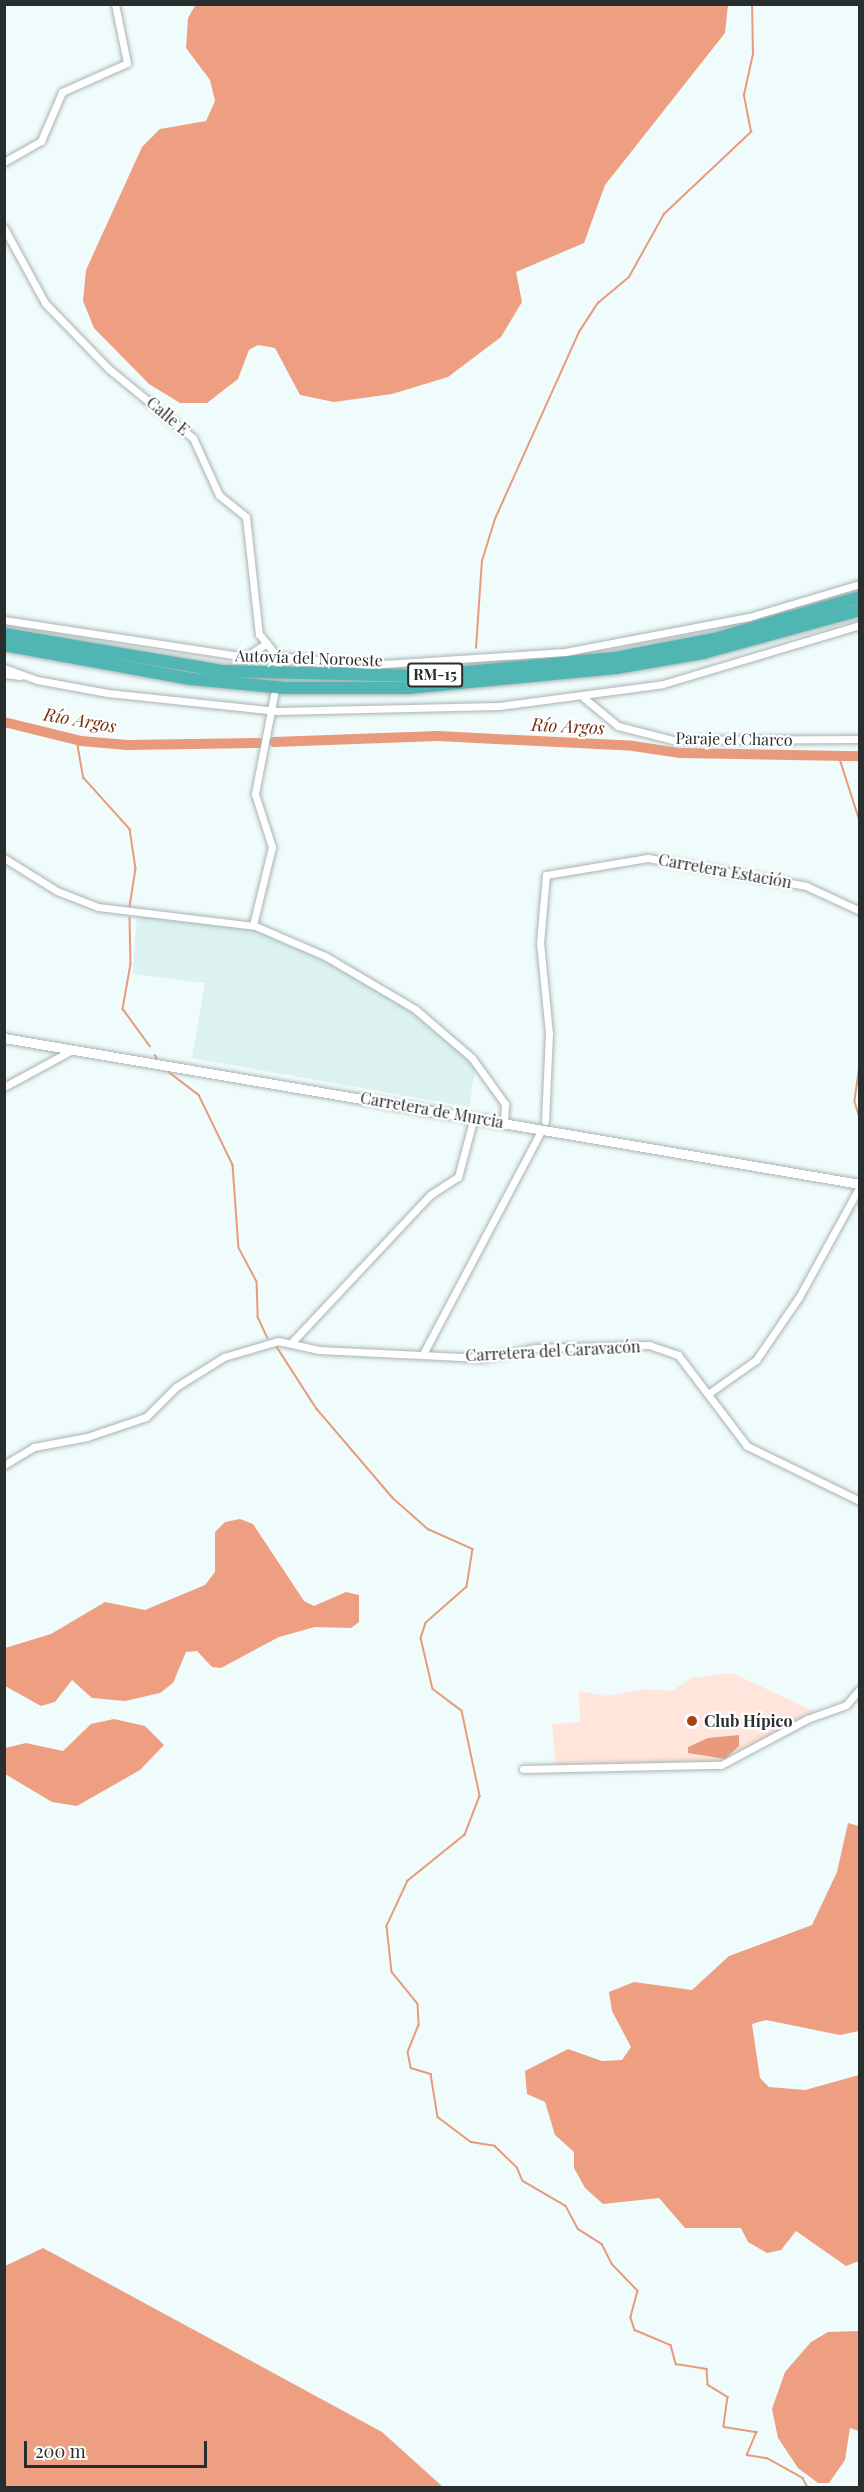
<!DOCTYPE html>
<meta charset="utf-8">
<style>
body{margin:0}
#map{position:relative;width:864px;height:2492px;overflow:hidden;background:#effcfb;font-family:"Playfair Display",serif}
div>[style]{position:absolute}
.built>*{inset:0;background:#dbf2f0}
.green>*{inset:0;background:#ffe5dc}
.forest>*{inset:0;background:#ee9f81}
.water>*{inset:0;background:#e99a7c}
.stream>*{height:1.5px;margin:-0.75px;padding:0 0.75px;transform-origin:0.75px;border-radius:0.75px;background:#e99a7c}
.river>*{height:10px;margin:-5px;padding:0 5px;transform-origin:5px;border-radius:5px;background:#e99a7c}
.roads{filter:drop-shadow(0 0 2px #a8b4b4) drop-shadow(0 0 2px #a8b4b4)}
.street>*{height:7px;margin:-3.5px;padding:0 3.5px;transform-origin:3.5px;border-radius:3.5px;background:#fff}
.secondary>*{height:9px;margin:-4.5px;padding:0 4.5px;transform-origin:4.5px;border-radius:4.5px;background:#fff}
.highway>*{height:12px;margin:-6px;padding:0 6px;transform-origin:6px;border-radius:6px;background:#50b6b3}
.dots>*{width:16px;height:16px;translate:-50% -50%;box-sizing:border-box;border:3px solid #fff;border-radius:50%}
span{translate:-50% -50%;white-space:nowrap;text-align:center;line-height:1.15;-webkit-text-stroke:4.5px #fff;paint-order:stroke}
.shield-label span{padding:2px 4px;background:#fff;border:2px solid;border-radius:4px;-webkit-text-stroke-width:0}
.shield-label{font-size:15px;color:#282d2d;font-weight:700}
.street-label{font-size:16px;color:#282d2d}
.poi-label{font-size:16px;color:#282d2d;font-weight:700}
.left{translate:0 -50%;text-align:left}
.water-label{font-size:18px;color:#752f11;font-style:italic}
.frame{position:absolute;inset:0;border:6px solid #282d2d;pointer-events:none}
.scale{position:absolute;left:24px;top:2441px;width:183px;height:27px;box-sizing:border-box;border:3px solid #282d2d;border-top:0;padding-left:8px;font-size:18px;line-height:21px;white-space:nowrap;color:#282d2d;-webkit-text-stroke:4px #fff;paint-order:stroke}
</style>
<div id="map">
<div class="built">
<div style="clip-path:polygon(137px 913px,254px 926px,405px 1002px,476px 1064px,469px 1107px,192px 1058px,205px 983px,133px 974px)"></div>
</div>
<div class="green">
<div style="clip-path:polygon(732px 1673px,816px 1712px,721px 1765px,556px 1769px,552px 1724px,580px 1722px,579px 1691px,607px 1696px,645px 1689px,672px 1691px,691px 1678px)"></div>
</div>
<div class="forest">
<div style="clip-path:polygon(196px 4px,728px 4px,728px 5px,725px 33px,605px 185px,584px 243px,516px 272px,522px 302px,501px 337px,448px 377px,392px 394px,334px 402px,300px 395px,275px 348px,258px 345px,249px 350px,238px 379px,207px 403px,180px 403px,149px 384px,94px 328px,83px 301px,86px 270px,142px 147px,160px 129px,206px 121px,215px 101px,210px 80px,186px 48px,188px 18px)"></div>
<div style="clip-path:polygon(240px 1519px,253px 1524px,304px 1601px,314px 1606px,346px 1592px,359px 1595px,359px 1622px,351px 1628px,315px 1627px,279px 1637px,221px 1668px,212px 1667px,197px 1651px,186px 1652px,173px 1683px,160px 1693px,125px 1701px,92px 1698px,72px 1680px,55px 1702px,41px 1706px,5px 1686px,5px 1648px,51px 1634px,105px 1602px,145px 1610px,205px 1585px,215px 1572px,215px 1532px,225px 1522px)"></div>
<div style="clip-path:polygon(114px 1719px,145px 1726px,164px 1745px,140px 1770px,77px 1806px,52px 1802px,5px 1774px,5px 1748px,26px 1743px,63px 1751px,91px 1724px)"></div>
<div style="clip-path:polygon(848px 1823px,859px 1826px,859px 2031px,840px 2035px,766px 2020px,752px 2024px,760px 2078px,769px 2087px,805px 2090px,859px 2075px,859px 2261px,846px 2266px,796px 2231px,781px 2250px,767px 2253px,748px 2242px,741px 2228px,685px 2228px,659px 2198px,603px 2204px,585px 2188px,574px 2168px,574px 2152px,555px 2135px,545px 2102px,527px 2094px,525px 2071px,568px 2049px,602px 2061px,622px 2060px,631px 2047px,612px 2011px,609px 1992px,634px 1982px,692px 1990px,729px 1956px,812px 1925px,837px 1872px)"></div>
<div style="clip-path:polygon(43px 2248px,382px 2432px,443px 2487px,5px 2487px,5px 2266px)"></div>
<div style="clip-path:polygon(859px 2331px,859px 2431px,850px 2428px,845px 2460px,829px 2483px,818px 2483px,798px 2468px,778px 2438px,772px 2409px,785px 2372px,811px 2342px,828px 2332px)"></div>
</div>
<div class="water">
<div style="clip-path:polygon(739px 1735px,739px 1746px,725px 1759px,688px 1753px,688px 1747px,708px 1738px)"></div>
</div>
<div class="stream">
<div style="left:476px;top:648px;width:87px;rotate:-86.1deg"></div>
<div style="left:482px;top:561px;width:44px;rotate:-72.8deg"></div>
<div style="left:495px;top:519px;width:205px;rotate:-65.8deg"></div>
<div style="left:579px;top:332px;width:35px;rotate:-57deg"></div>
<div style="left:598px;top:303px;width:40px;rotate:-40deg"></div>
<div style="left:629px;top:277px;width:72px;rotate:-60.9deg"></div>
<div style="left:664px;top:214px;width:120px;rotate:-43.3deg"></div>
<div style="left:751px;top:132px;width:38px;rotate:-101deg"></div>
<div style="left:744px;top:95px;width:42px;rotate:-77.6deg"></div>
<div style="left:753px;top:54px;width:50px;rotate:-91.1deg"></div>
<div style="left:77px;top:740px;width:39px;rotate:80deg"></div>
<div style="left:84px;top:778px;width:69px;rotate:48deg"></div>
<div style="left:130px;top:829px;width:40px;rotate:81.5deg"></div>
<div style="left:136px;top:869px;width:38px;rotate:99deg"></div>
<div style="left:839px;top:756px;width:68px;rotate:72.1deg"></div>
<div style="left:130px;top:918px;width:46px;rotate:88.8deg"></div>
<div style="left:131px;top:964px;width:46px;rotate:100.1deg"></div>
<div style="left:123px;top:1009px;width:46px;rotate:53.9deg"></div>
<div style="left:860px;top:964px;width:45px;rotate:90deg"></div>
<div style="left:155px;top:1055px;width:4px;rotate:56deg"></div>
<div style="left:860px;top:1065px;width:37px;rotate:98deg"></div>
<div style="left:855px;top:1102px;width:17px;rotate:73deg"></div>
<div style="left:165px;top:1069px;width:43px;rotate:37.4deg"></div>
<div style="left:199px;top:1095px;width:78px;rotate:64.1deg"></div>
<div style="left:233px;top:1165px;width:83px;rotate:85.9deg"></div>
<div style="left:239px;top:1248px;width:38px;rotate:62deg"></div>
<div style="left:257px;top:1282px;width:35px;rotate:88deg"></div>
<div style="left:258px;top:1317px;width:23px;rotate:65deg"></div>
<div style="left:277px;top:1347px;width:74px;rotate:57.2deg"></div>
<div style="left:317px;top:1409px;width:117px;rotate:49.5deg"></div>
<div style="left:393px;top:1498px;width:47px;rotate:41.5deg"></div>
<div style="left:428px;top:1529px;width:49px;rotate:24deg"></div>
<div style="left:473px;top:1549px;width:38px;rotate:99deg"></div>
<div style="left:467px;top:1587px;width:55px;rotate:138.7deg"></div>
<div style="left:426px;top:1623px;width:16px;rotate:108deg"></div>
<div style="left:421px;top:1638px;width:52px;rotate:76.8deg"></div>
<div style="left:433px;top:1689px;width:36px;rotate:37deg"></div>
<div style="left:462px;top:1711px;width:87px;rotate:78deg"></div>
<div style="left:480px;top:1796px;width:42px;rotate:111deg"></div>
<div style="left:465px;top:1835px;width:73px;rotate:141.1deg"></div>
<div style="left:408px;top:1881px;width:50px;rotate:115deg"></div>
<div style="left:387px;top:1926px;width:46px;rotate:83.8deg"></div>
<div style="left:392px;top:1972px;width:41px;rotate:50.9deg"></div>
<div style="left:418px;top:2004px;width:21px;rotate:87deg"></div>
<div style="left:419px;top:2025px;width:29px;rotate:112deg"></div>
<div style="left:408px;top:2052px;width:16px;rotate:79deg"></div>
<div style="left:411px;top:2068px;width:21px;rotate:17deg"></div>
<div style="left:431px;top:2074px;width:44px;rotate:80.8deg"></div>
<div style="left:438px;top:2117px;width:41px;rotate:37.1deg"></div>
<div style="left:471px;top:2142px;width:24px;rotate:9deg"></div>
<div style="left:495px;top:2146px;width:30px;rotate:44deg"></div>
<div style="left:517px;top:2167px;width:15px;rotate:67deg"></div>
<div style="left:523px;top:2181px;width:50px;rotate:30.2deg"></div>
<div style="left:566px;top:2206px;width:26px;rotate:62deg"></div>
<div style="left:578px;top:2229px;width:28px;rotate:32deg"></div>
<div style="left:602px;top:2244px;width:22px;rotate:63deg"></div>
<div style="left:612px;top:2264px;width:37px;rotate:46deg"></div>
<div style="left:638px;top:2291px;width:28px;rotate:105deg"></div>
<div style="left:631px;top:2318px;width:13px;rotate:72deg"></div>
<div style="left:635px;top:2330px;width:39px;rotate:23deg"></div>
<div style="left:671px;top:2345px;width:20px;rotate:75deg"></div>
<div style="left:676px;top:2364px;width:31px;rotate:9deg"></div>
<div style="left:707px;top:2369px;width:16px;rotate:86deg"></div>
<div style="left:708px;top:2385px;width:23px;rotate:31deg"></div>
<div style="left:728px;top:2397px;width:30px;rotate:98deg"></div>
<div style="left:724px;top:2427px;width:33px;rotate:9deg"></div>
<div style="left:757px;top:2432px;width:25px;rotate:113deg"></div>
<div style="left:747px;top:2455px;width:20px;rotate:9deg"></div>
<div style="left:767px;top:2458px;width:41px;rotate:29.1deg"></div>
<div style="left:803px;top:2478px;width:11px;rotate:63deg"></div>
</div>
<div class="river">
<div style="left:4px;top:722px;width:79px;rotate:13.9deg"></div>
<div style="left:81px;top:741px;width:46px;rotate:5deg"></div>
<div style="left:127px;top:745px;width:132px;rotate:-0.9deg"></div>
<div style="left:274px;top:742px;width:164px;rotate:-2.1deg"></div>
<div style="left:438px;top:736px;width:195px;rotate:2.9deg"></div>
<div style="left:633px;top:746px;width:48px;rotate:8.5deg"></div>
<div style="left:680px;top:753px;width:180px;rotate:1deg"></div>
</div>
<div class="roads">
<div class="street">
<div style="left:4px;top:162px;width:43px;rotate:-29.6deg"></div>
<div style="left:41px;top:141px;width:53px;rotate:-66.8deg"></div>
<div style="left:62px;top:92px;width:71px;rotate:-24deg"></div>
<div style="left:127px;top:63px;width:60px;rotate:-101.5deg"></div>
<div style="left:4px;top:228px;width:85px;rotate:61.3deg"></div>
<div style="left:45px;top:303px;width:92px;rotate:45.9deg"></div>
<div style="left:109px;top:369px;width:109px;rotate:39.4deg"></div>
<div style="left:193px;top:438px;width:63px;rotate:65.5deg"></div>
<div style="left:219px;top:495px;width:35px;rotate:39deg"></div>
<div style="left:246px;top:517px;width:118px;rotate:83.7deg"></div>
<div style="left:259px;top:634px;width:28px;rotate:51deg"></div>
<div style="left:277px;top:656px;width:11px;rotate:85deg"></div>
<div style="left:4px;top:620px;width:245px;rotate:8.7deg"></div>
<div style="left:246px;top:657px;width:25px;rotate:-34deg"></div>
<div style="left:277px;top:656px;width:92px;rotate:5.6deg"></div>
<div style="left:369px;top:665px;width:196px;rotate:-3.8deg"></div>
<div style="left:565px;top:652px;width:187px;rotate:-10.8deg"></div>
<div style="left:749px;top:617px;width:116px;rotate:-16.6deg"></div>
<div style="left:4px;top:668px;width:35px;rotate:20deg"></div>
<div style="left:37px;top:680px;width:72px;rotate:10.4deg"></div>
<div style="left:108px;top:693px;width:170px;rotate:6.1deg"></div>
<div style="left:277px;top:711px;width:222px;rotate:-1.3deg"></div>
<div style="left:499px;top:706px;width:165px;rotate:-7.6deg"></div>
<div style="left:663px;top:684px;width:206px;rotate:-16.7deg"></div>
<div style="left:4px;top:674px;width:16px;rotate:7deg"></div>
<div style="left:274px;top:695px;width:101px;rotate:100.9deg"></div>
<div style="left:255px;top:794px;width:56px;rotate:72.2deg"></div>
<div style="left:272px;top:847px;width:80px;rotate:103.7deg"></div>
<div style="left:253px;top:925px;width:78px;rotate:23.3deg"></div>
<div style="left:325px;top:956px;width:104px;rotate:30.5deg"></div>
<div style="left:415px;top:1009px;width:75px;rotate:40.7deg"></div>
<div style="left:472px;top:1058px;width:57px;rotate:54.3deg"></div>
<div style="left:505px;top:1104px;width:18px;rotate:93deg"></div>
<div style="left:584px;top:698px;width:44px;rotate:39.5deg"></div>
<div style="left:618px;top:726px;width:57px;rotate:14.3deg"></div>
<div style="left:673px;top:740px;width:187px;rotate:-0.3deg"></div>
<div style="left:4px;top:858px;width:62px;rotate:31.9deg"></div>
<div style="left:57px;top:891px;width:44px;rotate:21.3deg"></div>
<div style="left:98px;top:907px;width:157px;rotate:6.9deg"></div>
<div style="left:4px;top:1087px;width:80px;rotate:-28.5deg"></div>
<div style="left:545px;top:1121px;width:87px;rotate:-87.4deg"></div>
<div style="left:549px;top:1034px;width:91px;rotate:-95.6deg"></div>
<div style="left:540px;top:943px;width:68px;rotate:-85deg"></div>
<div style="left:546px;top:875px;width:103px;rotate:-9.5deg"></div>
<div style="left:648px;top:858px;width:160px;rotate:10deg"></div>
<div style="left:806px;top:886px;width:60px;rotate:24.8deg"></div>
<div style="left:293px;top:1341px;width:200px;rotate:-46.8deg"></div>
<div style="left:430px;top:1195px;width:33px;rotate:-33deg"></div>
<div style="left:458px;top:1177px;width:62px;rotate:-75.1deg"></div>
<div style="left:423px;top:1354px;width:255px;rotate:-62.1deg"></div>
<div style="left:708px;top:1394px;width:59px;rotate:-35.3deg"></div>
<div style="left:756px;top:1360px;width:76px;rotate:-55.7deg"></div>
<div style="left:799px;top:1297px;width:127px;rotate:-61.2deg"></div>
<div style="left:4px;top:1465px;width:35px;rotate:-31deg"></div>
<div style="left:34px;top:1447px;width:54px;rotate:-10.7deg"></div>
<div style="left:87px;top:1437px;width:62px;rotate:-18.7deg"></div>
<div style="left:146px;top:1417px;width:42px;rotate:-45deg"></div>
<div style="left:176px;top:1387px;width:57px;rotate:-32deg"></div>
<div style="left:224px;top:1357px;width:56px;rotate:-16.5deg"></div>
<div style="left:278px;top:1341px;width:42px;rotate:12.4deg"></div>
<div style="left:319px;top:1350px;width:163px;rotate:2.8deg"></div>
<div style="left:482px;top:1358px;width:55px;rotate:-10.5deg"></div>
<div style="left:536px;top:1348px;width:113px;rotate:-1.5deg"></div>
<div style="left:649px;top:1345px;width:31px;rotate:19deg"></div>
<div style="left:678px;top:1355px;width:114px;rotate:52.8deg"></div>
<div style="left:747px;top:1446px;width:126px;rotate:26deg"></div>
<div style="left:523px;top:1769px;width:198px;rotate:-1.2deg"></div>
<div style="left:721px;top:1765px;width:98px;rotate:-28.1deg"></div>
<div style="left:807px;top:1719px;width:41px;rotate:-19.7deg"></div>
<div style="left:846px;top:1705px;width:21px;rotate:-49deg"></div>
</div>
<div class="secondary">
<div style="left:4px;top:1038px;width:868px;rotate:9.68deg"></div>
</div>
<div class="highway">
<div style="left:4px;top:634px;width:221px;rotate:9.6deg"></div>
<div style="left:222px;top:671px;width:202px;rotate:1.4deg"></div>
<div style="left:424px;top:676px;width:192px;rotate:-5.4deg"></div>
<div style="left:615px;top:658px;width:101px;rotate:-10.9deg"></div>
<div style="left:714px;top:639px;width:152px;rotate:-16deg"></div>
<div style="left:4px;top:645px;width:190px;rotate:10.3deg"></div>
<div style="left:191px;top:679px;width:95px;rotate:5.4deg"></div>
<div style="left:286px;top:688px;width:122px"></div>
<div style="left:408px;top:688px;width:209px;rotate:-5.5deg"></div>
<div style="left:616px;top:668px;width:88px;rotate:-9.8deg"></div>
<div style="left:703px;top:653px;width:163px;rotate:-15.3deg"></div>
</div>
</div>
<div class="dots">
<div style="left:692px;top:1721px;background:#a64114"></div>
</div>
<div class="shield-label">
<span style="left:435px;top:675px">RM-15</span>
</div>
<div class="street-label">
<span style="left:168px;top:416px;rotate:40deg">Calle E</span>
<span style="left:309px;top:658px;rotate:2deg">Autovía del Noroeste</span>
<span style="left:734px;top:739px;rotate:1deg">Paraje el Charco</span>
<span style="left:725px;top:871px;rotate:10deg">Carretera Estación</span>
<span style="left:432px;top:1110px;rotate:10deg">Carretera de Murcia</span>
<span style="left:553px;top:1351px;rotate:-3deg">Carretera del Caravacón</span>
</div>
<div class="poi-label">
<span class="left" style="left:704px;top:1721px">Club Hípico</span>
</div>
<div class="water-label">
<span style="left:80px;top:720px;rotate:10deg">Río Argos</span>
<span style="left:568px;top:726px;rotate:3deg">Río Argos</span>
</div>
<div class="frame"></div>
<div class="scale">200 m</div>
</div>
